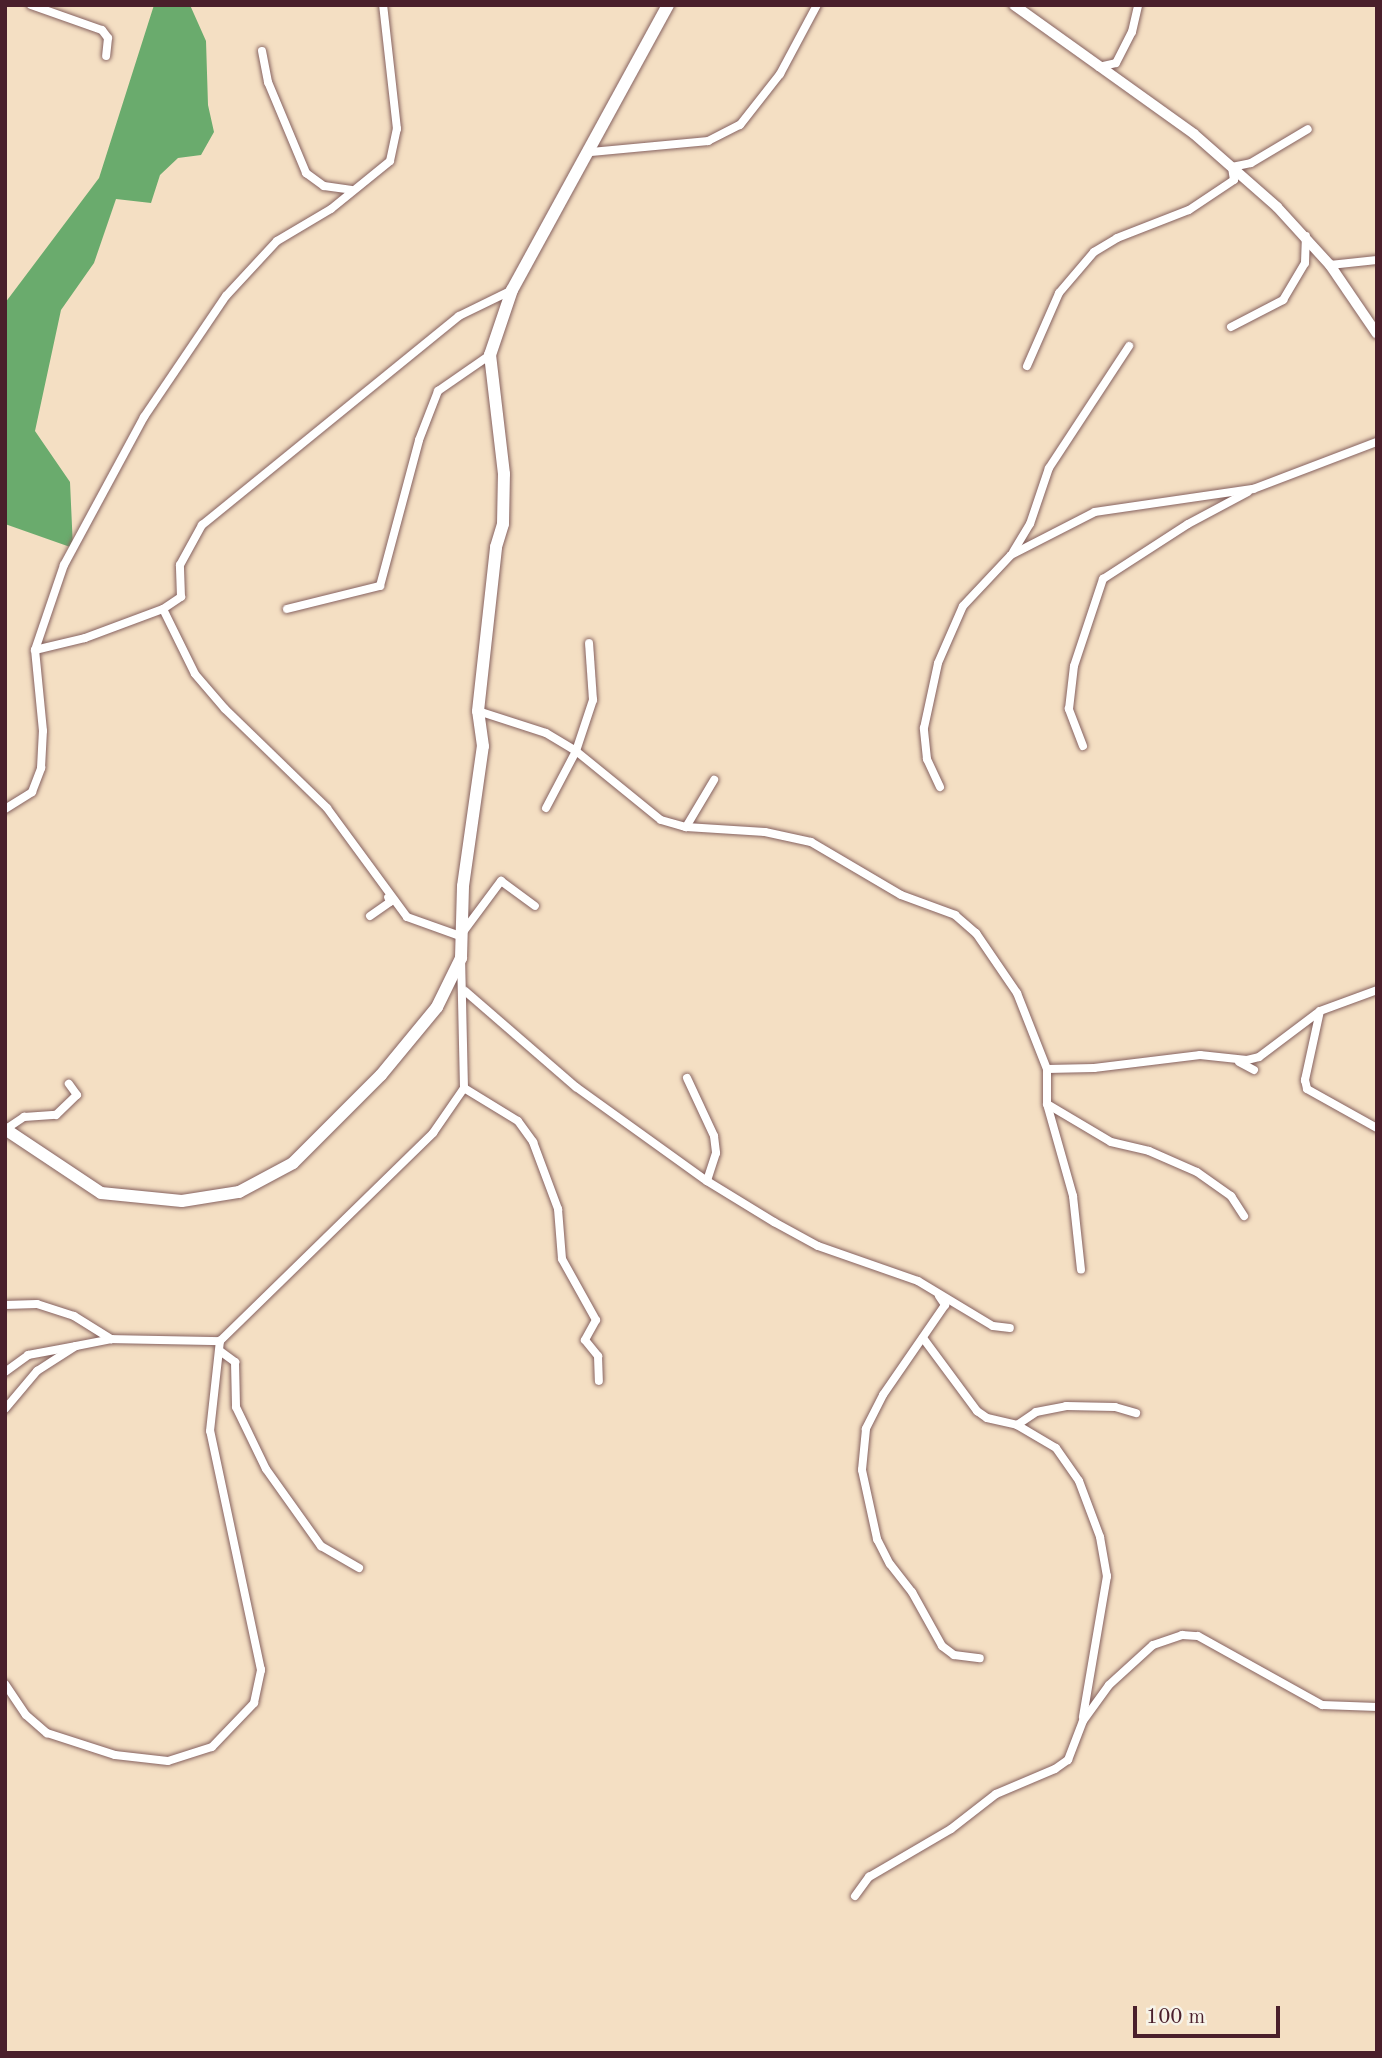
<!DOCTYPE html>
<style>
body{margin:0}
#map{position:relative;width:1382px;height:2058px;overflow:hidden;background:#f4dfc3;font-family:"Old Standard TT",serif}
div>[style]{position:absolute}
.forest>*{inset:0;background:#6aab6d}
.roads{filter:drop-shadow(0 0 2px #866260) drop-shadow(0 0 2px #866260)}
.minor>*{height:8px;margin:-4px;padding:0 4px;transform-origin:4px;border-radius:4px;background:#fff}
.tertiary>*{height:10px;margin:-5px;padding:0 5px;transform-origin:5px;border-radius:5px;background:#fff}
.secondary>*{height:12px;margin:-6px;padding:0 6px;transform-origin:6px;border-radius:6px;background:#fff}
span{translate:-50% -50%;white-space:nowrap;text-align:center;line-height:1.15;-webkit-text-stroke:5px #f7f3e8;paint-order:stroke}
.frame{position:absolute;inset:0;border:7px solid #4a1f2b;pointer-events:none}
.scale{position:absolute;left:1133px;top:2006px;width:147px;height:32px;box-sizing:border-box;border:4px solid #4a1f2b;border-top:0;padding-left:9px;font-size:21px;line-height:24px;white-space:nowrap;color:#4a1f2b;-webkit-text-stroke:5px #f7f3e8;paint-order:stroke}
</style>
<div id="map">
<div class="forest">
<div style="clip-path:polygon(154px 5px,190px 5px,206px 41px,208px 105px,214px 132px,201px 155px,178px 158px,160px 175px,151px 203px,116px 199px,94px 263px,61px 310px,35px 431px,70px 482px,73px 548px,5px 524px,5px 303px,99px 178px)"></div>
</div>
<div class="roads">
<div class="minor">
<div style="left:31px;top:5px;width:75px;rotate:19.4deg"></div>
<div style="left:102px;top:30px;width:10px;rotate:53deg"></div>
<div style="left:108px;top:38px;width:18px;rotate:96deg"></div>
<div style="left:262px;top:51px;width:32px;rotate:79deg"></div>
<div style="left:268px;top:82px;width:99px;rotate:67.3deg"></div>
<div style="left:306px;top:173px;width:22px;rotate:36deg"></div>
<div style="left:324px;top:186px;width:28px;rotate:8deg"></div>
<div style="left:1099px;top:67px;width:17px;rotate:-13deg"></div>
<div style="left:1116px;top:63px;width:35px;rotate:-63deg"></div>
<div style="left:1132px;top:32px;width:28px;rotate:-77deg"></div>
<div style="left:591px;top:152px;width:118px;rotate:-5.4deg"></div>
<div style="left:708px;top:141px;width:36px;rotate:-27deg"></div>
<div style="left:740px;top:125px;width:65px;rotate:-51.9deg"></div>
<div style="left:780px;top:74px;width:78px;rotate:-61.8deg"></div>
<div style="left:1330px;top:265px;width:47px;rotate:-6.1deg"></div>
<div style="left:1231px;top:327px;width:59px;rotate:-27.4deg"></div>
<div style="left:1283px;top:300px;width:43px;rotate:-59.3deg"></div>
<div style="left:1305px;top:263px;width:27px;rotate:-88deg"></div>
<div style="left:1027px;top:366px;width:80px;rotate:-66.3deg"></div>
<div style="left:1059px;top:293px;width:54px;rotate:-49.5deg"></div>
<div style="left:1094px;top:252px;width:27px;rotate:-31deg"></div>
<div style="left:1117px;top:238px;width:77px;rotate:-21.3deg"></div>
<div style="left:1189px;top:210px;width:54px;rotate:-33.7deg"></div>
<div style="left:1234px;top:180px;width:13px;rotate:-99deg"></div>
<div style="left:1232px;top:167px;width:19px;rotate:-12deg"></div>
<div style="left:1251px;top:163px;width:66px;rotate:-30.8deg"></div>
<div style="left:1013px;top:552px;width:33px;rotate:-59deg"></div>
<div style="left:1030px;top:524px;width:59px;rotate:-71.3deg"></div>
<div style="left:1049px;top:468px;width:146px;rotate:-56.7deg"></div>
<div style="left:163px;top:609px;width:72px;rotate:63.8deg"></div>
<div style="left:195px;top:674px;width:46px;rotate:49.4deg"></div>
<div style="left:225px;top:709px;width:142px;rotate:44.1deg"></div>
<div style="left:327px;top:808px;width:135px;rotate:53.7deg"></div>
<div style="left:407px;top:917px;width:56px;rotate:19.7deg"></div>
<div style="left:460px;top:936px;width:69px;rotate:-53.3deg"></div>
<div style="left:501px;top:881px;width:42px;rotate:36.3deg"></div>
<div style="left:287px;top:609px;width:96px;rotate:-13.9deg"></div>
<div style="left:380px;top:586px;width:151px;rotate:-75deg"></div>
<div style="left:419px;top:440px;width:53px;rotate:-68.8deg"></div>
<div style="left:438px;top:391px;width:63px;rotate:-34.7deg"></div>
<div style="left:35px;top:650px;width:90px;rotate:-71.2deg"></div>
<div style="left:64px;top:565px;width:168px;rotate:-61.6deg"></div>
<div style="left:144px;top:417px;width:146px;rotate:-55.9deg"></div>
<div style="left:226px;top:296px;width:75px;rotate:-47.2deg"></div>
<div style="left:277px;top:241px;width:63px;rotate:-30.7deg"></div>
<div style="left:331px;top:209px;width:76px;rotate:-39.1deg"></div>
<div style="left:390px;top:161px;width:33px;rotate:-78deg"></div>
<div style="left:397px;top:129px;width:125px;rotate:-96.4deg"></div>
<div style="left:478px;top:711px;width:71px;rotate:17.9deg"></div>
<div style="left:546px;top:733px;width:35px;rotate:31deg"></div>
<div style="left:576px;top:751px;width:109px;rotate:39.1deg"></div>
<div style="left:661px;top:820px;width:26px;rotate:16deg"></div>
<div style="left:686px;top:827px;width:79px;rotate:3.6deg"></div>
<div style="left:765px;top:832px;width:47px;rotate:12.3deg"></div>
<div style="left:811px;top:842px;width:104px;rotate:30.5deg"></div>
<div style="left:901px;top:895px;width:58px;rotate:20.3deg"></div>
<div style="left:955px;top:915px;width:28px;rotate:41deg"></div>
<div style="left:976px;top:933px;width:73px;rotate:55.7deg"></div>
<div style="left:1017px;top:993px;width:82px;rotate:68.5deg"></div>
<div style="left:1047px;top:1069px;width:47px;rotate:-1.2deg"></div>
<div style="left:1094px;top:1068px;width:107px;rotate:-7deg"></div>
<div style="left:1200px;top:1055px;width:47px;rotate:6.1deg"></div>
<div style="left:1247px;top:1060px;width:12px;rotate:-14deg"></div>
<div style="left:1259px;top:1057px;width:76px;rotate:-37deg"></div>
<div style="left:1320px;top:1011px;width:61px;rotate:-20.2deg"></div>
<div style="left:1083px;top:746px;width:40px;rotate:-111deg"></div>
<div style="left:1069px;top:709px;width:43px;rotate:-83.4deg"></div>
<div style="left:1074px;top:666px;width:92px;rotate:-71.6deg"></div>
<div style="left:1103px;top:579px;width:101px;rotate:-32.9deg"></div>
<div style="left:1188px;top:524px;width:68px;rotate:-28.1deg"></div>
<div style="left:940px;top:787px;width:31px;rotate:-115deg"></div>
<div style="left:927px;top:759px;width:31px;rotate:-96deg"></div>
<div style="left:924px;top:728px;width:66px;rotate:-77.8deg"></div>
<div style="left:938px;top:663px;width:62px;rotate:-66.3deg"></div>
<div style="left:963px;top:606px;width:70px;rotate:-46.7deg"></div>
<div style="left:1011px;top:555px;width:94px;rotate:-27.1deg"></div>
<div style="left:1095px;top:512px;width:160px;rotate:-8.3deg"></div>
<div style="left:1253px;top:489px;width:133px;rotate:-20.8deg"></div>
<div style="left:546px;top:808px;width:64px;rotate:-62.2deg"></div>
<div style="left:576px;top:751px;width:54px;rotate:-71.6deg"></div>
<div style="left:593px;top:700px;width:57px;rotate:-94deg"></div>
<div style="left:5px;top:809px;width:32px;rotate:-32deg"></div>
<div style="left:32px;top:792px;width:26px;rotate:-69deg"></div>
<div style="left:41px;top:768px;width:37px;rotate:-87deg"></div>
<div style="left:43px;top:731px;width:81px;rotate:-95.6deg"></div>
<div style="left:35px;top:650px;width:51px;rotate:-13.5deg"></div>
<div style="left:85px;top:638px;width:83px;rotate:-20.4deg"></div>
<div style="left:163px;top:609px;width:22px;rotate:-34deg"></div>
<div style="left:181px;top:597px;width:32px;rotate:-92deg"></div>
<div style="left:180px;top:565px;width:46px;rotate:-61.2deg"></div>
<div style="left:202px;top:525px;width:331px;rotate:-39.1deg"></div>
<div style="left:459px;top:316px;width:59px;rotate:-26.1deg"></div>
<div style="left:686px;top:827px;width:55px;rotate:-59.2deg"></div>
<div style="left:370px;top:916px;width:24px;rotate:-35deg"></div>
<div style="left:390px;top:902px;width:5px;rotate:-112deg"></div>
<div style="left:465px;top:991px;width:147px;rotate:40.9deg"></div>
<div style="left:576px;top:1087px;width:161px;rotate:35.7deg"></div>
<div style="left:707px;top:1181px;width:79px;rotate:31.5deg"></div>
<div style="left:774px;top:1222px;width:50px;rotate:28.6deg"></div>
<div style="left:818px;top:1246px;width:106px;rotate:19.3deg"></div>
<div style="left:918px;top:1281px;width:87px;rotate:31deg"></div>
<div style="left:993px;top:1326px;width:17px;rotate:7deg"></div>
<div style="left:1320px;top:1011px;width:71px;rotate:102.3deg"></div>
<div style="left:1305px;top:1080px;width:9px;rotate:77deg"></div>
<div style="left:1307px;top:1089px;width:80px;rotate:29.1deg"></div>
<div style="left:1239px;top:1062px;width:17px;rotate:28deg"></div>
<div style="left:1047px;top:1069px;width:35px;rotate:90deg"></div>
<div style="left:1047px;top:1104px;width:96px;rotate:74.2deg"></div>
<div style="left:1073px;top:1196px;width:74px;rotate:83.8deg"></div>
<div style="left:687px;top:1078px;width:64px;rotate:65deg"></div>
<div style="left:714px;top:1136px;width:17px;rotate:83deg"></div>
<div style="left:716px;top:1153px;width:29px;rotate:108deg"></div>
<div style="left:464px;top:1088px;width:63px;rotate:31.4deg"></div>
<div style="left:518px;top:1121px;width:26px;rotate:54deg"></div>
<div style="left:533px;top:1142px;width:72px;rotate:69.5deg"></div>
<div style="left:558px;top:1209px;width:50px;rotate:85.4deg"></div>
<div style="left:562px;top:1259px;width:70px;rotate:60.9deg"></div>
<div style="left:596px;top:1320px;width:23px;rotate:119deg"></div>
<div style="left:585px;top:1340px;width:21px;rotate:51deg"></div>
<div style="left:598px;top:1356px;width:25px;rotate:88deg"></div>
<div style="left:1047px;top:1104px;width:74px;rotate:30.7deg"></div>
<div style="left:1111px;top:1142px;width:39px;rotate:13deg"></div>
<div style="left:1149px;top:1151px;width:52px;rotate:23.6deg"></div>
<div style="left:1197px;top:1172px;width:42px;rotate:35.2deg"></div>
<div style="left:1231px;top:1196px;width:24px;rotate:57deg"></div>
<div style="left:6px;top:1129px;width:22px;rotate:-34deg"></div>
<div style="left:24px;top:1117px;width:32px;rotate:-4deg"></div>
<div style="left:56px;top:1115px;width:29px;rotate:-44deg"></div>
<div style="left:77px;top:1095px;width:14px;rotate:-126deg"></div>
<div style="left:939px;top:1296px;width:11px;rotate:56deg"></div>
<div style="left:945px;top:1305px;width:109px;rotate:124.6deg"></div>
<div style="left:883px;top:1395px;width:38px;rotate:117deg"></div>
<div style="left:866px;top:1429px;width:41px;rotate:95.6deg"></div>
<div style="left:862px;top:1470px;width:71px;rotate:77.7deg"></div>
<div style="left:877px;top:1539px;width:28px;rotate:63deg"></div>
<div style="left:890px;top:1564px;width:36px;rotate:52deg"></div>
<div style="left:912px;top:1592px;width:62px;rotate:60.9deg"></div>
<div style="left:942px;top:1646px;width:15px;rotate:37deg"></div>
<div style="left:954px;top:1655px;width:26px;rotate:7deg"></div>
<div style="left:5px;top:1305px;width:32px;rotate:-2deg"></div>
<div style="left:37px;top:1304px;width:39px;rotate:18deg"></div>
<div style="left:74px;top:1316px;width:44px;rotate:31.9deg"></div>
<div style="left:923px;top:1338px;width:91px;rotate:53.5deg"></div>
<div style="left:977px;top:1411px;width:12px;rotate:35deg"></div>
<div style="left:987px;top:1418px;width:31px;rotate:13deg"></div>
<div style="left:1017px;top:1425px;width:45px;rotate:30.5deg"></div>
<div style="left:1056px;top:1448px;width:40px;rotate:55.1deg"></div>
<div style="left:1079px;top:1481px;width:60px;rotate:69.4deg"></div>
<div style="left:1100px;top:1537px;width:40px;rotate:80deg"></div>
<div style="left:1107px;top:1576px;width:143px;rotate:99.7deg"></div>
<div style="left:220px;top:1351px;width:19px;rotate:36deg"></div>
<div style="left:235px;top:1362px;width:45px;rotate:88.7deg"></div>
<div style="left:236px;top:1407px;width:69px;rotate:64.2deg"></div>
<div style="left:266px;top:1469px;width:95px;rotate:54.5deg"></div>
<div style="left:321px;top:1546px;width:44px;rotate:30.1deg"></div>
<div style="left:5px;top:1372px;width:29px;rotate:-36deg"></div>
<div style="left:28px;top:1355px;width:49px;rotate:-10.6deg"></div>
<div style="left:5px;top:1409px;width:50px;rotate:-49.9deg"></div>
<div style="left:37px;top:1371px;width:46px;rotate:-32.7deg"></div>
<div style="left:76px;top:1346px;width:36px;rotate:-11deg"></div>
<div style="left:111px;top:1339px;width:109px;rotate:1.1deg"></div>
<div style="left:1017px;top:1425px;width:23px;rotate:-34deg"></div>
<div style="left:1036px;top:1412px;width:31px;rotate:-11deg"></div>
<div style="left:1066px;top:1406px;width:49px;rotate:1.2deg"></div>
<div style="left:1115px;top:1407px;width:22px;rotate:16deg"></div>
<div style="left:5px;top:1684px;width:37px;rotate:56deg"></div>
<div style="left:26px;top:1715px;width:28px;rotate:41deg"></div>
<div style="left:47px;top:1733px;width:71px;rotate:17.9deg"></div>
<div style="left:115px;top:1755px;width:53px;rotate:6.5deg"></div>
<div style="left:168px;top:1761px;width:46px;rotate:-17.7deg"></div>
<div style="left:212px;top:1747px;width:61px;rotate:-46.3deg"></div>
<div style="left:254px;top:1703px;width:34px;rotate:-78deg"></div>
<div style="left:261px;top:1670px;width:244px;rotate:-102deg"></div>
<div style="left:210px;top:1431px;width:91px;rotate:-83.7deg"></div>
<div style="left:220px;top:1341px;width:298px;rotate:-44.3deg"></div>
<div style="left:433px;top:1133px;width:55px;rotate:-55.4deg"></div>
<div style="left:464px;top:1088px;width:130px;rotate:-91.3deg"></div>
<div style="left:855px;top:1896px;width:24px;rotate:-54deg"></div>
<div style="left:869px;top:1877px;width:95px;rotate:-30.3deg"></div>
<div style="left:951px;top:1829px;width:57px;rotate:-37.9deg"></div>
<div style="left:996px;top:1794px;width:64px;rotate:-23deg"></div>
<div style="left:1055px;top:1769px;width:16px;rotate:-35deg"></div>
<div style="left:1068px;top:1760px;width:42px;rotate:-69deg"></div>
<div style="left:1083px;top:1721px;width:44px;rotate:-54.2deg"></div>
<div style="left:1109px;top:1685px;width:59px;rotate:-42.3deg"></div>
<div style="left:1153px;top:1645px;width:31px;rotate:-19deg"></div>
<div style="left:1182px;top:1635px;width:16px;rotate:4deg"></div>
<div style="left:1198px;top:1636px;width:142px;rotate:29.1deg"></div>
<div style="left:1322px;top:1705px;width:55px;rotate:2.1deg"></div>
</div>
<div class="tertiary">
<div style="left:1014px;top:5px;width:221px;rotate:35.6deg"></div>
<div style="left:1194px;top:134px;width:111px;rotate:41.3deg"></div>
<div style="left:1277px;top:207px;width:79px;rotate:47.6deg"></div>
<div style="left:1330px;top:265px;width:83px;rotate:55.7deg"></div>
</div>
<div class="secondary">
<div style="left:5px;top:1129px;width:115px;rotate:33.7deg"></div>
<div style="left:101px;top:1193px;width:81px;rotate:5.6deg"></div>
<div style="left:182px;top:1201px;width:58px;rotate:-9deg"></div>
<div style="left:239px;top:1192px;width:61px;rotate:-28.2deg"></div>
<div style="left:293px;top:1163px;width:124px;rotate:-45deg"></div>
<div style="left:381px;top:1075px;width:88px;rotate:-50.5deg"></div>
<div style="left:437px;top:1007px;width:55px;rotate:-63.9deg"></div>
<div style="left:461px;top:958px;width:72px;rotate:-88.4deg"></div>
<div style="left:463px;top:886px;width:141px;rotate:-81.9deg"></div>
<div style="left:483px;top:746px;width:35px;rotate:-98deg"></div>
<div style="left:478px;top:711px;width:165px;rotate:-83.7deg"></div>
<div style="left:496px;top:547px;width:24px;rotate:-73deg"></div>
<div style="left:503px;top:524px;width:50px;rotate:-88.9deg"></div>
<div style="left:504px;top:474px;width:120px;rotate:-96.7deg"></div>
<div style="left:490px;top:355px;width:69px;rotate:-71.3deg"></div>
<div style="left:512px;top:290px;width:325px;rotate:-61.3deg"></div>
</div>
</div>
<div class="frame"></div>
<div class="scale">100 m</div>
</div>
